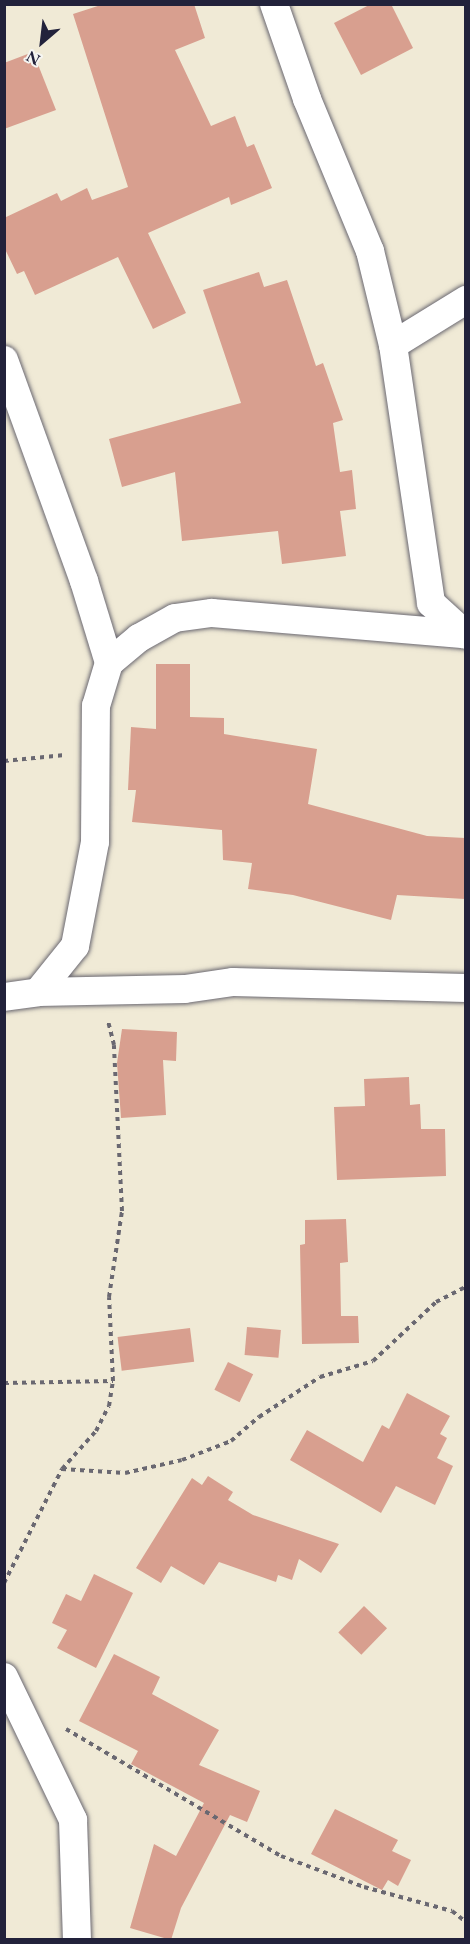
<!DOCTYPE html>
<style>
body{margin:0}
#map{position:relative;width:470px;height:1944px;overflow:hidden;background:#f0ead6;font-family:"EB Garamond",serif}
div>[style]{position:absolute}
.building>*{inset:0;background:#d89f8f;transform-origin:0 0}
.path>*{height:4px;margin-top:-2px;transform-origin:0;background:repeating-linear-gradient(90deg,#6a6871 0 4.5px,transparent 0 9px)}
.roads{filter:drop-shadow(0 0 2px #6a6871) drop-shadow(0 0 2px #6a6871)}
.street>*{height:28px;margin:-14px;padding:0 14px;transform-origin:14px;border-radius:14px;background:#fff}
span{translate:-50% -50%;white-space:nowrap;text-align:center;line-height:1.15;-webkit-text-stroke:4.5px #f6f6f2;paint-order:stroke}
.frame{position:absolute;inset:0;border:6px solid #22223b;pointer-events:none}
.north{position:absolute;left:12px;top:12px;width:60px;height:60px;-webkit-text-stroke:4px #f6f6f2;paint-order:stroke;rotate:208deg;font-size:16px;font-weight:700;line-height:24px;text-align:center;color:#22223b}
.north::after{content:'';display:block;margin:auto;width:21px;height:27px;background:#22223b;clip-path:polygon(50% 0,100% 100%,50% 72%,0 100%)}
</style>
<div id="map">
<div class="building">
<div style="clip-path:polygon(104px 4px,194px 4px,205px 38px,175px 50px,211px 126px,235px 116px,247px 147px,254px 144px,272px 188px,231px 205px,229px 197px,148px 233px,186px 313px,153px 329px,118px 257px,35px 295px,24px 271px,17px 274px,4px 247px,4px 218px,57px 193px,61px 201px,87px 188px,92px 200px,128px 187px,73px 14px)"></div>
<div style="clip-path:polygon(371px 4px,391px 4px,413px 48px,361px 75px,334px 23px)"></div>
<div style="clip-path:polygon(33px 52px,56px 110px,4px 129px,4px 63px)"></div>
<div style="clip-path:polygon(259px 272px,264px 287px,287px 280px,316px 366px,323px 363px,343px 420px,333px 423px,340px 472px,352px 470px,356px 509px,340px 511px,346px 556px,282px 564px,278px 531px,182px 541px,175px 472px,122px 487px,109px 439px,241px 403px,203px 290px)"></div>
<div style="clip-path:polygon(156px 664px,190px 664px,190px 717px,224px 718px,224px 734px,317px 749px,308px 804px,427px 836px,465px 838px,465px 899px,397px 895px,391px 920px,293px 895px,248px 889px,252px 863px,223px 860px,222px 830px,132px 822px,136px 790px,128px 790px,131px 727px,156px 729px)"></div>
<div style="clip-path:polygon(122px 1029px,177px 1032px,176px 1061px,163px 1060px,166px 1115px,121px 1118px,117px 1063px)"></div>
<div style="clip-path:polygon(409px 1077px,410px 1105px,420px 1104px,421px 1129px,445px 1129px,446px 1176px,337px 1180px,334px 1107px,365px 1106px,364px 1079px)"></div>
<div style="clip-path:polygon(346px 1219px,348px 1262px,340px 1263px,341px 1316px,358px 1316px,359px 1343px,302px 1344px,300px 1245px,305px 1244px,305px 1220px)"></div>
<div style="left:247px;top:1327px;width:34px;height:28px;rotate:5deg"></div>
<div style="left:190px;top:1328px;width:34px;height:73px;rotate:83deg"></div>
<div style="left:228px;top:1362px;width:28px;height:31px;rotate:26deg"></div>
<div style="clip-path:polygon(407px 1393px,450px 1416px,440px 1434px,447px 1438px,437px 1458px,453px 1466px,435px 1505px,396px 1486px,381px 1513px,290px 1460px,307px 1430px,363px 1462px,382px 1425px,389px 1429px)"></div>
<div style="clip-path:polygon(208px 1476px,233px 1492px,228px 1500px,253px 1515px,339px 1544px,321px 1573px,299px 1559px,292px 1580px,278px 1575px,276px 1582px,219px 1562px,204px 1585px,171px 1566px,161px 1583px,136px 1568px,192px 1478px,202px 1485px)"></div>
<div style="clip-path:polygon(94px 1574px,133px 1593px,96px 1668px,57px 1648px,67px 1630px,52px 1623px,66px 1594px,81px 1601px)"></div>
<div style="left:364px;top:1606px;width:32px;height:37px;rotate:44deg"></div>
<div style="clip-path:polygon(114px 1654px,160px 1677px,152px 1694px,219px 1730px,199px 1765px,260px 1791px,247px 1822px,230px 1815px,181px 1908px,171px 1940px,130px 1928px,154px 1844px,176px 1856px,204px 1803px,131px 1764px,138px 1751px,79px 1721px)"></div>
<div style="clip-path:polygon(335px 1809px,398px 1840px,392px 1851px,411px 1860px,398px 1886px,388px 1880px,382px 1890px,311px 1854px)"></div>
</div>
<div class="path">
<div style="left:4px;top:761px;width:61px;rotate:-5.6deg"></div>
<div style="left:4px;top:1383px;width:109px;rotate:-1.1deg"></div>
<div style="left:62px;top:1469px;width:63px;rotate:3.6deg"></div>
<div style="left:125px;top:1473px;width:58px;rotate:-12.8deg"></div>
<div style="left:182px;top:1460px;width:53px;rotate:-21.2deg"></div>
<div style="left:231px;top:1441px;width:37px;rotate:-41deg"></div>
<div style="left:259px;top:1417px;width:73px;rotate:-33.3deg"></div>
<div style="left:320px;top:1377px;width:55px;rotate:-16.8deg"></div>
<div style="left:373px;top:1361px;width:86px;rotate:-43.1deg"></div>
<div style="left:436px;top:1302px;width:34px;rotate:-27deg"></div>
<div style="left:4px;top:1583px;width:128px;rotate:-63deg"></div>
<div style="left:62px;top:1469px;width:51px;rotate:-48.2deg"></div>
<div style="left:96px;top:1431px;width:28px;rotate:-63deg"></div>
<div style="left:109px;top:1406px;width:25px;rotate:-81deg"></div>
<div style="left:113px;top:1381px;width:84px;rotate:-92.7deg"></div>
<div style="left:109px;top:1297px;width:87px;rotate:-81.4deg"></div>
<div style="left:122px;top:1211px;width:166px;rotate:-92.8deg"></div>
<div style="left:114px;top:1045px;width:25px;rotate:-104deg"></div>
<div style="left:66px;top:1729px;width:250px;rotate:30.6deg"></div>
<div style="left:281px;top:1856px;width:89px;rotate:20.5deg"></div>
<div style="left:364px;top:1887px;width:91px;rotate:15.3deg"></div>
<div style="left:452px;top:1911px;width:18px;rotate:38deg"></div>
</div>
<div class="roads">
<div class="street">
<div style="left:274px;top:4px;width:101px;rotate:70.8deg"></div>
<div style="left:307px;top:99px;width:165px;rotate:67.5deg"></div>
<div style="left:370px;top:251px;width:97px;rotate:76.3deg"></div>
<div style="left:393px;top:345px;width:261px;rotate:81.6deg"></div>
<div style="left:431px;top:603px;width:47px;rotate:42.4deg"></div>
<div style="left:393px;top:345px;width:86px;rotate:-31.7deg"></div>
<div style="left:4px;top:360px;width:235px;rotate:70.1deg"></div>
<div style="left:84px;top:581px;width:86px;rotate:73deg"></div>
<div style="left:38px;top:992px;width:59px;rotate:-51.2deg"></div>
<div style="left:75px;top:946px;width:106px;rotate:-79.1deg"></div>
<div style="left:95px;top:842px;width:136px;rotate:-89.6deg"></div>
<div style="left:96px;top:706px;width:45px;rotate:-73.2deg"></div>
<div style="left:109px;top:663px;width:39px;rotate:-40deg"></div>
<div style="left:139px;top:638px;width:41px;rotate:-29.1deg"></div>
<div style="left:175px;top:618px;width:37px;rotate:-8deg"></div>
<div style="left:212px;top:613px;width:251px;rotate:4.8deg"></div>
<div style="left:4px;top:997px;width:34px;rotate:-8deg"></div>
<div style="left:38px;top:992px;width:147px;rotate:-1.2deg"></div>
<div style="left:185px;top:989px;width:49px;rotate:-8.3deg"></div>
<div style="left:233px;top:982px;width:233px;rotate:1.5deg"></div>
<div style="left:4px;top:1677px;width:159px;rotate:64.2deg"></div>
<div style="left:73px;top:1820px;width:120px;rotate:88.1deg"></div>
</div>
</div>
<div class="frame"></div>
<div class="north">N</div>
</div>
